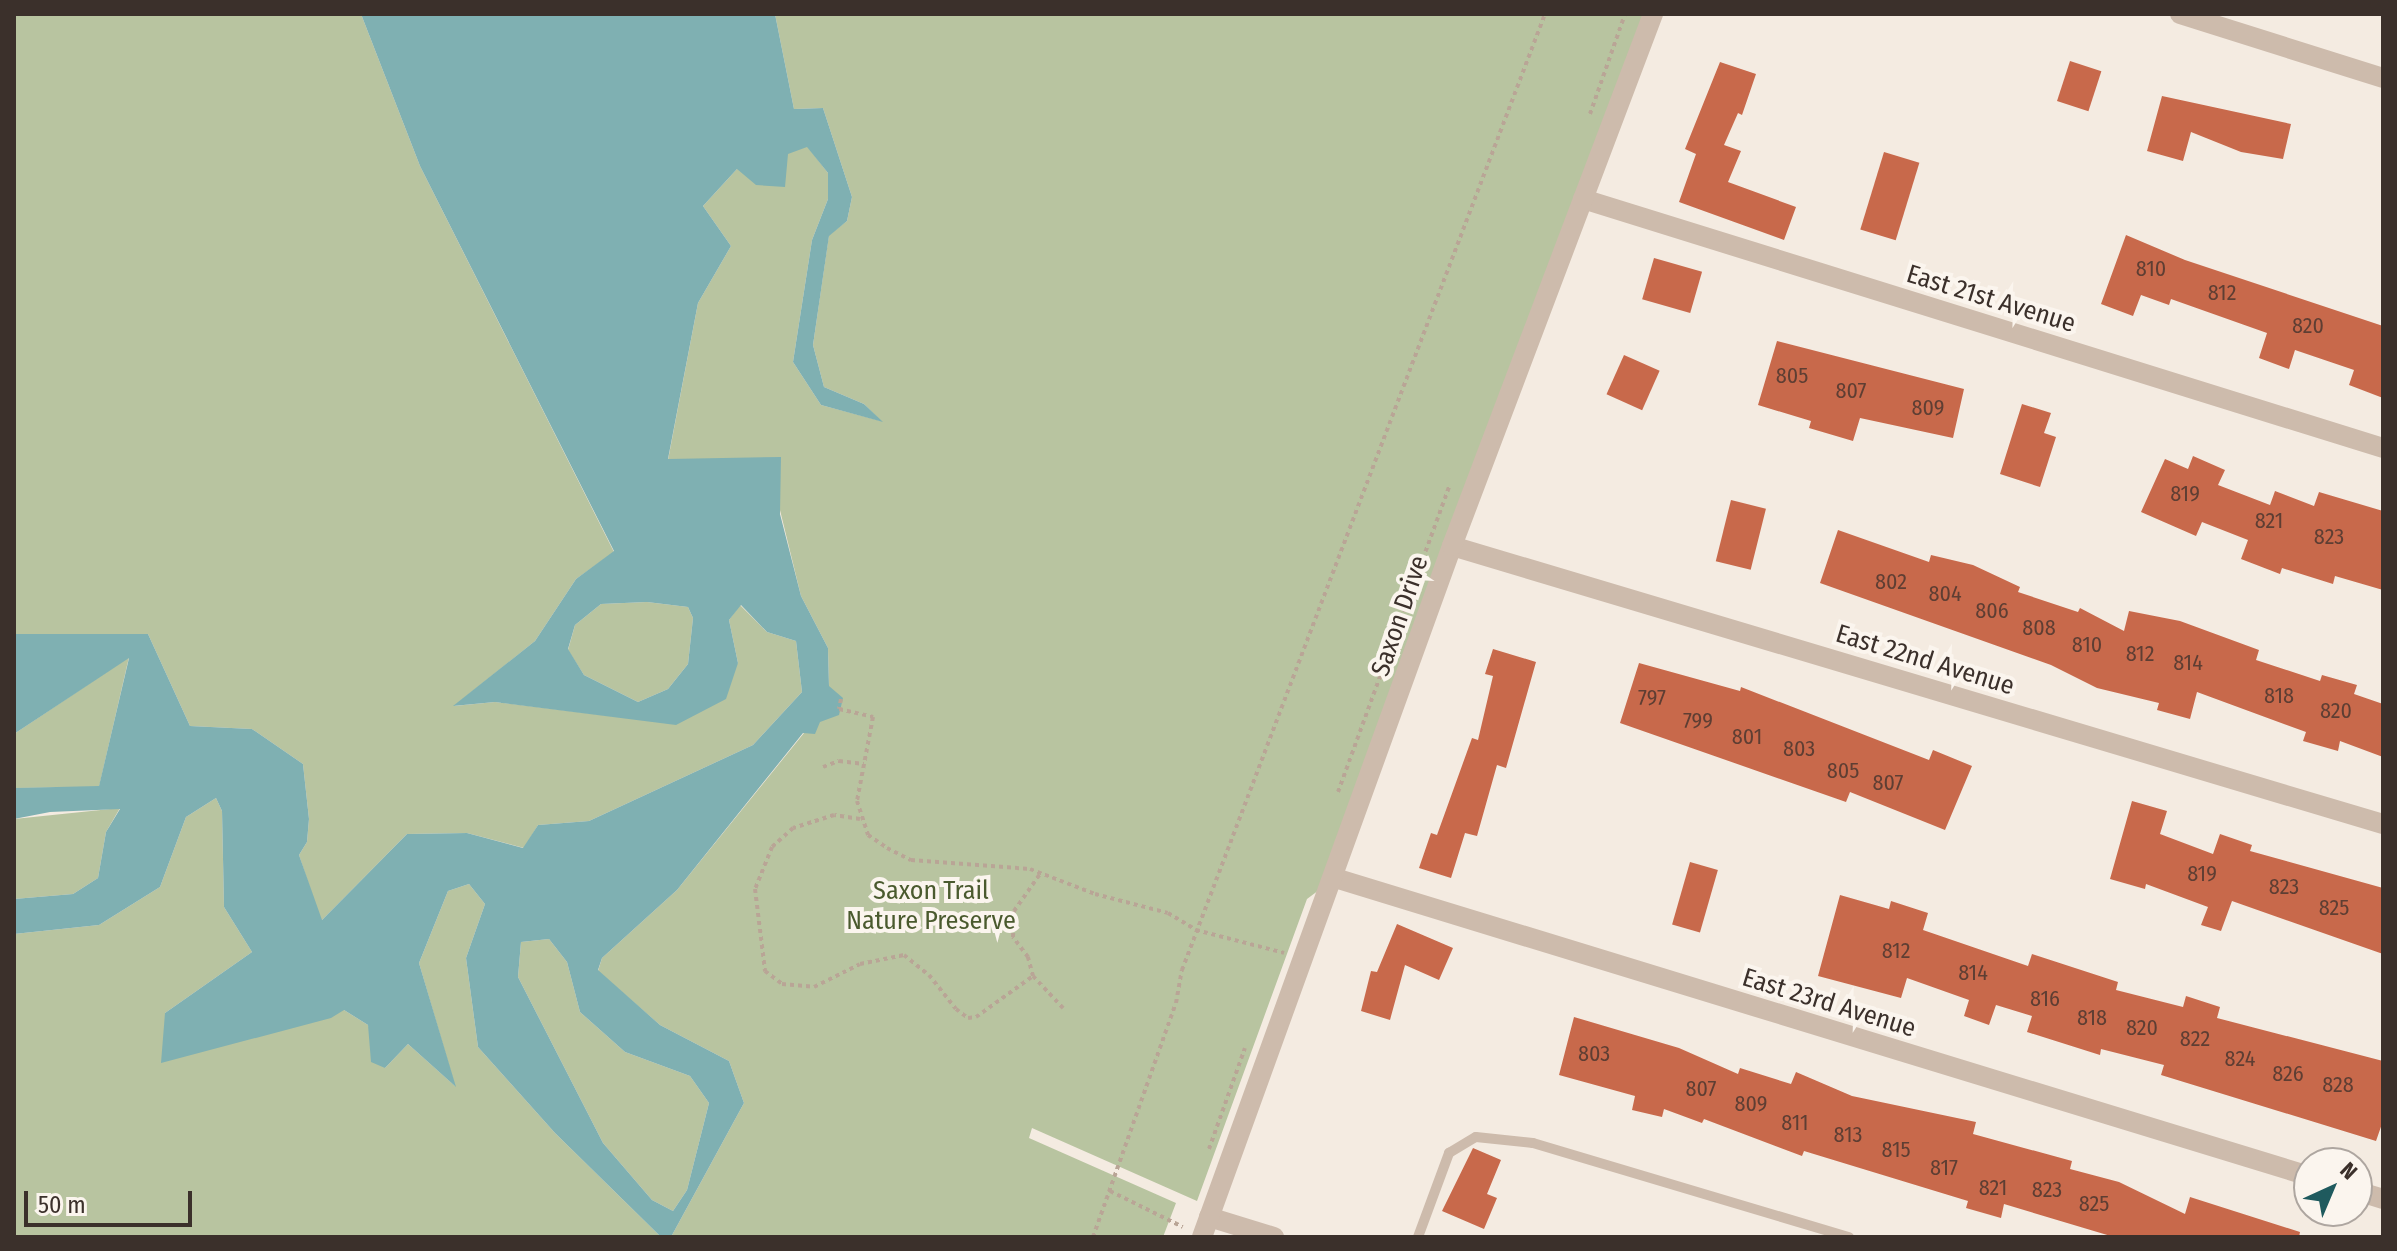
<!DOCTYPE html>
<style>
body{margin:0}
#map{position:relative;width:2397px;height:1251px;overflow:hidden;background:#f4ebe1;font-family:"Fira Sans Condensed",sans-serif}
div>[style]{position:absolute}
.green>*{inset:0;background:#b8c4a0}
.water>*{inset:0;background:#7fb0b2}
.building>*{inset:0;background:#c8694b;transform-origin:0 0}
.path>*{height:4px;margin-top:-2px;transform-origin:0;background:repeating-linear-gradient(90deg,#b9a596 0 4px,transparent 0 8px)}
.service>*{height:10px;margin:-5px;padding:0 5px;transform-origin:5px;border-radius:5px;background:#cdbbac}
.minor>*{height:20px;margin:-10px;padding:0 10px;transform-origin:10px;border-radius:10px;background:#cdbbac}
.tertiary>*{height:20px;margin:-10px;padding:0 10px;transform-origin:10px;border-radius:10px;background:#cdbbac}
span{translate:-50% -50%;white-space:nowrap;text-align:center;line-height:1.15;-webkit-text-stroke:8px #fbf5ee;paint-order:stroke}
.number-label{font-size:22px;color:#5e3e33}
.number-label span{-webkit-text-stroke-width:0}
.street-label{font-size:26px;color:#3b302b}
.park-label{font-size:26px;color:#4a5a2e}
.frame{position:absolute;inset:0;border:16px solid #3b302b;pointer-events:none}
.north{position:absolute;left:2293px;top:1147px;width:80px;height:80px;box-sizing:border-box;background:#fbf5ee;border:2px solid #aea6a0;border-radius:50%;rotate:44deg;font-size:22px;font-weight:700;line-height:32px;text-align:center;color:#3b302b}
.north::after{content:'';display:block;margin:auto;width:28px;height:36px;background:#1f5a5e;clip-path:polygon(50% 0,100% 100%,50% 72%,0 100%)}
.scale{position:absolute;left:24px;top:1191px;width:168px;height:36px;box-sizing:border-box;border:4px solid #3b302b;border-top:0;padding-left:10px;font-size:24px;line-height:28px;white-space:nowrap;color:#3b302b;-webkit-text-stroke:6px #fbf5ee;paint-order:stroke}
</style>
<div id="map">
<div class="green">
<div style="clip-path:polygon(14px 14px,361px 14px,420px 166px,614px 552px,576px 579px,535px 641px,454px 706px,495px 702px,676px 724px,738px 663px,729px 620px,740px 605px,767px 632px,796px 641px,802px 692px,753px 745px,589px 821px,538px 825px,524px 848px,467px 833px,407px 834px,321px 921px,299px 855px,307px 842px,309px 819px,303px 764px,252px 729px,190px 726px,148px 634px,14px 634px)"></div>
<div style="clip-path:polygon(775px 14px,1653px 14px,1335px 878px,1307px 899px,1197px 1201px,1032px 1128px,1029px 1138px,1176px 1203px,1163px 1237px,671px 1237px,744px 1103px,729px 1061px,660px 1025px,598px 971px,602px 958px,677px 890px,804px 733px,829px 686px,828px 648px,801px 596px,779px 506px,668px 460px,698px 303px,731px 246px,703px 206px,737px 169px,807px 146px,828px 173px,828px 199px,812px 240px,793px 362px,821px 405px,881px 421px,864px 404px,824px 387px,813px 345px,829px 235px,847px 221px,852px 197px,823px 108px,794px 109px)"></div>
<div style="clip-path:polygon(647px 602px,688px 607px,693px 618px,688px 664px,668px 689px,638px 702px,584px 675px,568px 650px,575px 625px,601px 604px)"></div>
<div style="clip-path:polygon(129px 657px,99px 787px,14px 788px,14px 734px)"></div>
<div style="clip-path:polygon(216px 798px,222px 811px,224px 907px,252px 952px,165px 1013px,344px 1010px,368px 1025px,385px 1068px,408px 1044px,455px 1086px,419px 963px,448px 891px,469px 884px,485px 904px,466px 958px,478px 1047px,555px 1133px,661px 1237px,14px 1237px,14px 934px,99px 925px,160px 887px,186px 817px)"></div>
<div style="clip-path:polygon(120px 808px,106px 832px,98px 878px,73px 894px,14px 899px,14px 819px)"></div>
<div style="clip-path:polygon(549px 939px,567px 962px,580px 1012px,625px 1052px,690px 1076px,709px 1103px,687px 1190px,673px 1211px,652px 1200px,603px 1143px,518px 977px,521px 942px)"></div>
</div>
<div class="water">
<div style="clip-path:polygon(evenodd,361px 14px,775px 14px,794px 109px,823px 108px,852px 197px,847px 221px,829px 236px,813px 345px,824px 387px,864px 404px,883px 422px,821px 405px,793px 362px,812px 240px,828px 199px,828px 173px,807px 147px,788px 154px,785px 187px,756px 185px,737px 169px,703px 206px,731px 246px,698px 303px,668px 459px,781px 457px,780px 514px,801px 596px,828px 648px,829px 686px,843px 698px,839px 715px,820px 722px,815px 734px,803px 733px,677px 890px,602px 958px,598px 970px,660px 1025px,729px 1061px,744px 1103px,671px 1237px,661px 1237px,555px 1133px,478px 1047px,466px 958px,485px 904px,469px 884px,448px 891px,419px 963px,456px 1087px,408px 1044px,385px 1068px,371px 1062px,368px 1025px,344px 1010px,331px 1018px,161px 1063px,165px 1013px,252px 952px,224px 907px,222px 811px,216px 798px,186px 817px,160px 887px,99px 925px,14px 934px,14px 899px,73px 894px,98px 878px,106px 832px,120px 809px,50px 812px,14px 819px,14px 788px,99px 786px,129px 658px,14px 734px,14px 634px,148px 634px,190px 726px,252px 729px,303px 764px,309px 819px,307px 842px,299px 855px,322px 920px,407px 834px,467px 833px,523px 848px,538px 825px,589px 821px,753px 745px,802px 692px,796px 641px,767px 632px,741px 605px,729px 620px,738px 663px,726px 699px,676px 725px,495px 702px,453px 706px,535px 641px,576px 579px,614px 551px,420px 166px,361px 14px,647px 602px,688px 607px,693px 618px,688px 664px,668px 689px,638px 702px,584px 675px,568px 649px,575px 625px,601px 604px,647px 602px,361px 14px,549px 939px,567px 962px,580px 1012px,625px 1052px,690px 1076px,709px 1103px,687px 1190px,673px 1211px,652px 1200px,603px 1143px,518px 977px,521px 942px,549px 939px)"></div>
</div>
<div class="building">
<div style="left:2070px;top:61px;width:33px;height:42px;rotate:18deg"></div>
<div style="clip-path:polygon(1720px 62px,1756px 74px,1742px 115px,1738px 113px,1724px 145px,1741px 151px,1728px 182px,1796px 207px,1784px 240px,1679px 202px,1696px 154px,1685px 149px)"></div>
<div style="clip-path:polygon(2162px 96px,2291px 124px,2283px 159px,2241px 152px,2191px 132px,2183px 161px,2147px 151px)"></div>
<div style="left:1884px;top:152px;width:37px;height:81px;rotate:17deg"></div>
<div style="clip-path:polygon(2126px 235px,2185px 260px,2383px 326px,2383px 398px,2349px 385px,2354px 370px,2295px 350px,2289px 369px,2259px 358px,2267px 333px,2171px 299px,2169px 305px,2141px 295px,2133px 316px,2101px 304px)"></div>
<div style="left:1654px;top:258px;width:50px;height:43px;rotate:16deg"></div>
<div style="clip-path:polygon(1777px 341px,1964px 389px,1953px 438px,1860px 418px,1853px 441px,1809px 428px,1811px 421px,1758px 405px)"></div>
<div style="left:1624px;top:355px;width:39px;height:43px;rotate:24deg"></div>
<div style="clip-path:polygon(2022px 404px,2051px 413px,2044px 433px,2056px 437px,2040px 487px,2000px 474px)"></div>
<div style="clip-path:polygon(2193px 456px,2225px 470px,2218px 485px,2270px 505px,2275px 491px,2314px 506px,2319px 492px,2383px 511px,2383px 590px,2335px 576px,2333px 584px,2282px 568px,2280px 574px,2241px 559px,2248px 540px,2202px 522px,2196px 536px,2141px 512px,2165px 459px,2188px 469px)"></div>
<div style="left:1731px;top:500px;width:36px;height:63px;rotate:14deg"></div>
<div style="clip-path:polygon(1838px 530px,1929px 562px,1931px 555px,1973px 565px,2020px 587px,2018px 592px,2078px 612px,2080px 608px,2124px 631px,2129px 611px,2180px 621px,2259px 650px,2256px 660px,2320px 681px,2322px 675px,2357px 685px,2354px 694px,2383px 704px,2383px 757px,2340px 741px,2338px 751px,2303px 741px,2306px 732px,2197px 692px,2190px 719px,2157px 710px,2159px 703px,2097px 688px,2051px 665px,1820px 583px)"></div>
<div style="clip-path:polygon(1493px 649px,1536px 662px,1506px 768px,1497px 765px,1477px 836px,1465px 833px,1451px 878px,1419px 868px,1431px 833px,1437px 835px,1472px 738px,1478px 740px,1493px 676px,1485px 674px)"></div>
<div style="clip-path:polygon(1639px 663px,1740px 691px,1741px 687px,1929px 760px,1933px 750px,1972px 766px,1945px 830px,1850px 792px,1846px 802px,1620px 723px)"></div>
<div style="clip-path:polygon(2132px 801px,2167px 811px,2160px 834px,2213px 854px,2220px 834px,2252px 845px,2250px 851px,2383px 888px,2383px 954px,2232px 901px,2221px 931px,2201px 925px,2208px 907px,2146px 884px,2145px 889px,2110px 879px)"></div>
<div style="left:1690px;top:862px;width:29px;height:65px;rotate:16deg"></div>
<div style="clip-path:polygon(1840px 895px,1889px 909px,1891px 901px,1928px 913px,1923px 930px,2028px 966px,2032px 954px,2118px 982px,2116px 990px,2183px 1007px,2186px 996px,2220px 1007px,2217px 1018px,2383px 1061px,2383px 1121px,2376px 1141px,2161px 1075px,2164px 1065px,2101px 1049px,2100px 1055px,2027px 1032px,2032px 1016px,1996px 1005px,1989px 1025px,1964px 1016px,1969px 1000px,1907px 978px,1901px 998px,1818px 976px)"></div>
<div style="clip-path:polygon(1397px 924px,1453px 948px,1439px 980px,1405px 965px,1390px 1020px,1361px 1011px,1371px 971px,1377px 972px)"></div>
<div style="clip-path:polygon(1574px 1017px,1679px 1048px,1738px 1074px,1740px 1068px,1791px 1084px,1796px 1072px,1852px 1096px,1976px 1122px,1973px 1134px,2072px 1161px,2070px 1169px,2119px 1182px,2185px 1214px,2190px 1197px,2300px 1232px,2299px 1237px,2114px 1237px,2004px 1204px,2001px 1218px,1966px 1208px,1968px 1201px,1804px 1151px,1802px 1156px,1704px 1119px,1702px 1123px,1664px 1109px,1662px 1117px,1632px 1110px,1635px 1096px,1559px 1075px)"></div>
<div style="clip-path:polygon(1473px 1148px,1501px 1160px,1487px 1194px,1497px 1198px,1484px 1229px,1442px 1211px)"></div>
</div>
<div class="path">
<div style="left:1590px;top:114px;width:106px;rotate:-70.7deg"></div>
<div style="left:841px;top:699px;width:10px;rotate:101deg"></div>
<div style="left:839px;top:709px;width:35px;rotate:13deg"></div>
<div style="left:873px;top:717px;width:86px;rotate:100.8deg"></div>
<div style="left:857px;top:801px;width:36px;rotate:72deg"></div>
<div style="left:868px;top:835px;width:23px;rotate:34deg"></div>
<div style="left:887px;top:848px;width:27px;rotate:27deg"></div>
<div style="left:911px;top:860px;width:119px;rotate:4.3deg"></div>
<div style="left:1030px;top:869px;width:70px;rotate:21deg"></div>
<div style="left:1095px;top:894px;width:75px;rotate:14.6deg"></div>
<div style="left:1168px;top:913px;width:33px;rotate:31deg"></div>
<div style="left:1196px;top:930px;width:91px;rotate:14.6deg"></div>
<div style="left:823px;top:767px;width:17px;rotate:-21deg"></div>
<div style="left:839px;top:761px;width:25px;rotate:7deg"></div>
<div style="left:1338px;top:792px;width:327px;rotate:-70deg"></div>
<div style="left:860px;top:819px;width:26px;rotate:-171deg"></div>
<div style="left:834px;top:815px;width:43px;rotate:162.4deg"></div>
<div style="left:793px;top:828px;width:28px;rotate:138deg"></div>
<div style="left:772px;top:847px;width:45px;rotate:112deg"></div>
<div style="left:755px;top:889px;width:83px;rotate:83deg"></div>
<div style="left:765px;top:971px;width:21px;rotate:37deg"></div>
<div style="left:782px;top:984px;width:32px;rotate:5deg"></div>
<div style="left:814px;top:987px;width:51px;rotate:-26.6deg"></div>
<div style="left:860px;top:964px;width:45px;rotate:-11.6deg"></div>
<div style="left:904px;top:955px;width:32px;rotate:39deg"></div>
<div style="left:929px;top:975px;width:43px;rotate:51.5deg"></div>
<div style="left:956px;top:1009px;width:15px;rotate:37deg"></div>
<div style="left:968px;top:1018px;width:8px;rotate:-7deg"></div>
<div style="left:976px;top:1017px;width:70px;rotate:-35.7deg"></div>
<div style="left:1033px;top:976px;width:20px;rotate:-105deg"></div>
<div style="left:1028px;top:957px;width:25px;rotate:-127deg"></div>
<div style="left:1013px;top:937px;width:26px;rotate:-88deg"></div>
<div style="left:1014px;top:911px;width:45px;rotate:-54.9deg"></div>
<div style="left:1033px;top:976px;width:44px;rotate:46.8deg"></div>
<div style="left:1209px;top:1149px;width:107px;rotate:-70.4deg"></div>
<div style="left:1110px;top:1191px;width:81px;rotate:26.3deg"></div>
<div style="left:1093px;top:1237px;width:248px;rotate:-70.5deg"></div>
<div style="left:1176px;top:1003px;width:34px;rotate:-80deg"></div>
<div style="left:1182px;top:970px;width:1023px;rotate:-69.21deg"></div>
</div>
<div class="service">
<div style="left:1418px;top:1237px;width:90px;rotate:-69.7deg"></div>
<div style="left:1449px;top:1153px;width:31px;rotate:-31deg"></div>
<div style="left:1476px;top:1137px;width:57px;rotate:6deg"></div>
<div style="left:1533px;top:1143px;width:330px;rotate:16.6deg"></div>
</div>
<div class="minor">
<div style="left:2180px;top:14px;width:213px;rotate:17.5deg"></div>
<div style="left:1583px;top:199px;width:838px;rotate:17.29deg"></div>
<div style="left:1452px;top:546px;width:972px;rotate:16.63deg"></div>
<div style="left:1335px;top:878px;width:1019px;rotate:17.01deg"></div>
<div style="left:2357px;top:1191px;width:27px;rotate:17deg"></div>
<div style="left:1209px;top:1217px;width:68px;rotate:17.1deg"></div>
</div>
<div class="tertiary">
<div style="left:1202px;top:1237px;width:735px;rotate:-70.11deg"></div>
<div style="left:1452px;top:546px;width:569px;rotate:-69.3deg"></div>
</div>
<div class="number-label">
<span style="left:2151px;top:269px">810</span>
<span style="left:2222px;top:293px">812</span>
<span style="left:2308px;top:326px">820</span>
<span style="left:1792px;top:376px">805</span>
<span style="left:1851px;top:391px">807</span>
<span style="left:1928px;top:408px">809</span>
<span style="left:2185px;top:494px">819</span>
<span style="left:2269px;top:521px">821</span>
<span style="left:2329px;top:537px">823</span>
<span style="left:1891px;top:582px">802</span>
<span style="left:1945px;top:594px">804</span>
<span style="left:1992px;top:611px">806</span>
<span style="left:2039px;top:628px">808</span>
<span style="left:2087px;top:645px">810</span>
<span style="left:2140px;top:654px">812</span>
<span style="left:2188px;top:663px">814</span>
<span style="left:2279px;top:696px">818</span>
<span style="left:1652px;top:698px">797</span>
<span style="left:2336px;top:711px">820</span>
<span style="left:1698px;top:721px">799</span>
<span style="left:1747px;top:737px">801</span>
<span style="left:1799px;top:749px">803</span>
<span style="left:1843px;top:771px">805</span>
<span style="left:1888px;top:783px">807</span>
<span style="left:2202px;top:874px">819</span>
<span style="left:2284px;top:887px">823</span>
<span style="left:2334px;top:908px">825</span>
<span style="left:1896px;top:951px">812</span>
<span style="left:1973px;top:973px">814</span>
<span style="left:2045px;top:999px">816</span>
<span style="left:2092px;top:1018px">818</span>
<span style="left:2142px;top:1028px">820</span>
<span style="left:2195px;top:1039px">822</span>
<span style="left:1594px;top:1054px">803</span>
<span style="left:2240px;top:1059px">824</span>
<span style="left:2288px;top:1074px">826</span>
<span style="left:2338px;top:1085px">828</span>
<span style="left:1701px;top:1089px">807</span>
<span style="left:1751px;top:1104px">809</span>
<span style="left:1795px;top:1123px">811</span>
<span style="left:1848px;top:1135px">813</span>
<span style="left:1896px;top:1150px">815</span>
<span style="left:1944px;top:1168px">817</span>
<span style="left:1993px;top:1188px">821</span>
<span style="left:2047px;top:1190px">823</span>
<span style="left:2094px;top:1204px">825</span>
</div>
<div class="street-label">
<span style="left:1991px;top:299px;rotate:17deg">East 21st Avenue</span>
<span style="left:1400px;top:616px;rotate:-71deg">Saxon Drive</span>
<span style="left:1925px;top:660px;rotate:17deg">East 22nd Avenue</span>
<span style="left:1829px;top:1003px;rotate:17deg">East 23rd Avenue</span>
</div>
<div class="park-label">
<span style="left:931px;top:906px">Saxon Trail<br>Nature Preserve</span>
</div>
<div class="frame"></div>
<div class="north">N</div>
<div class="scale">50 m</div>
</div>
